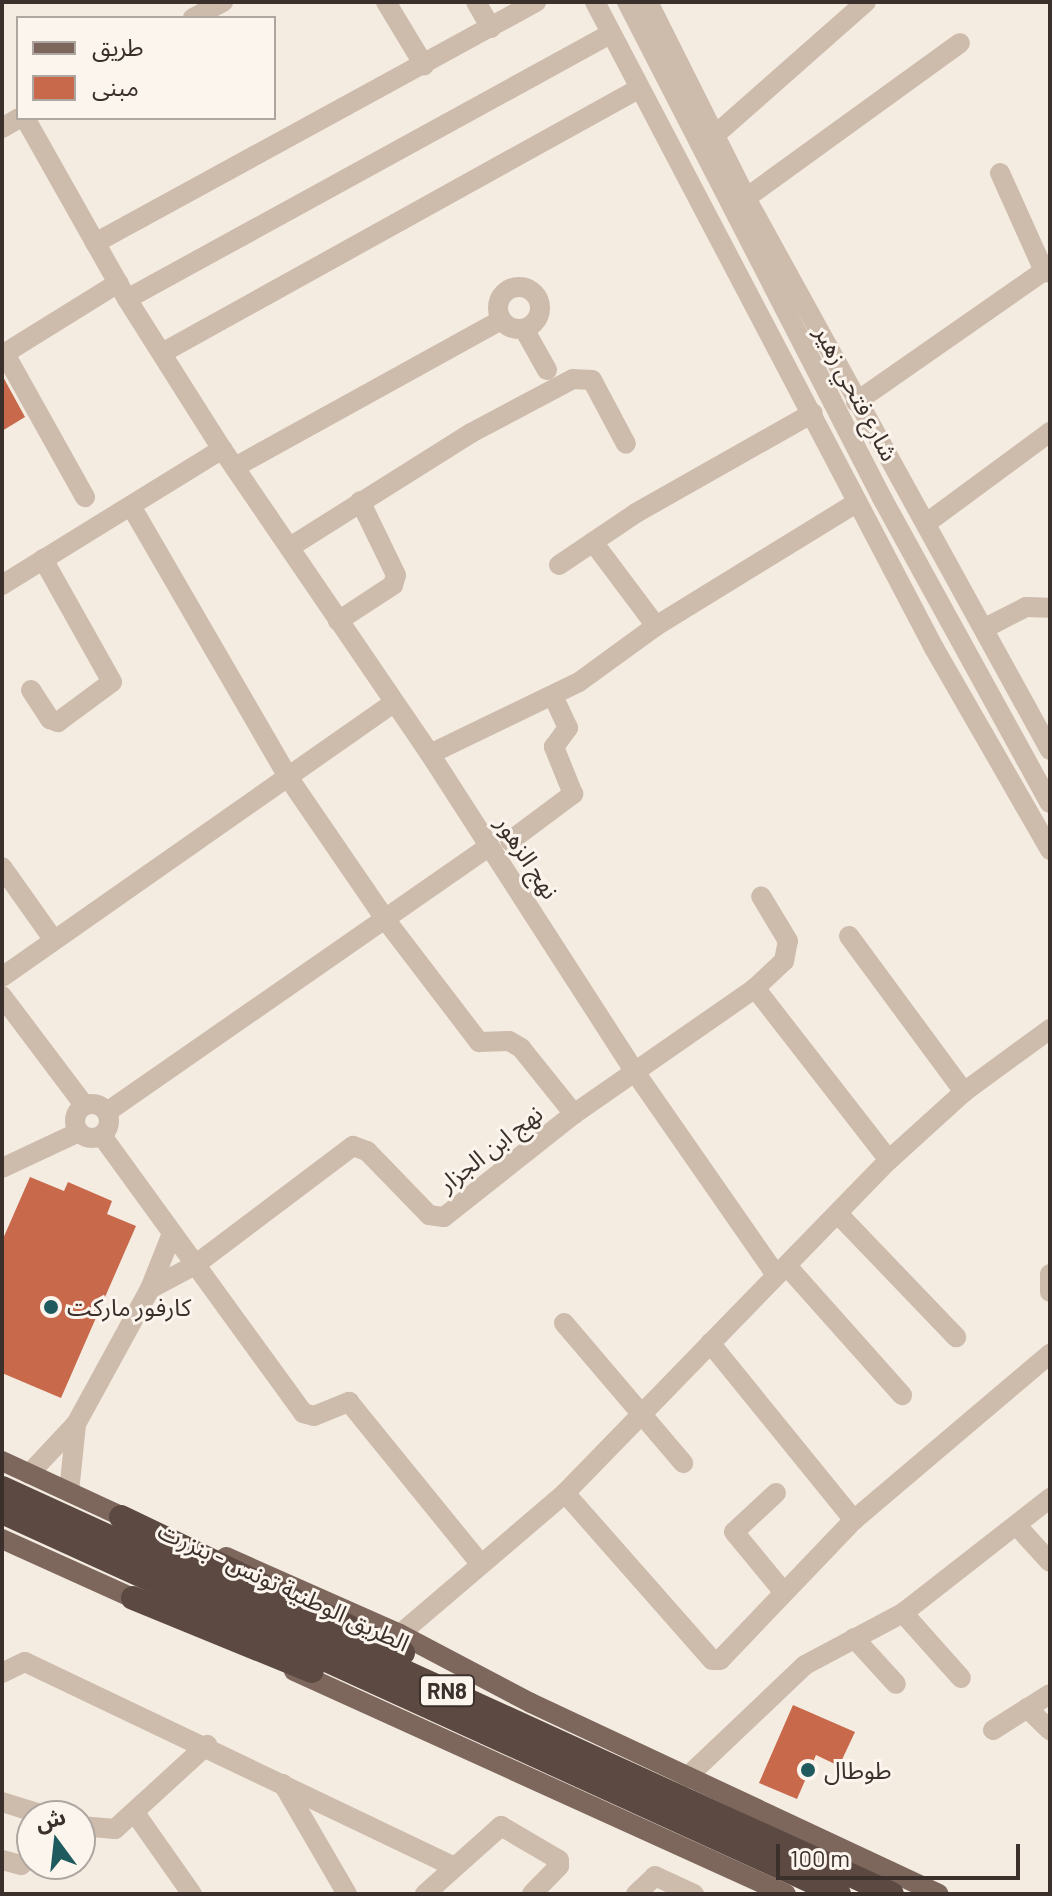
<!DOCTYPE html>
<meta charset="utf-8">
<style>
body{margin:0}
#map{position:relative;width:1052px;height:1896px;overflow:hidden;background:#f4ebe1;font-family:Barlow,"Noto Sans Arabic",sans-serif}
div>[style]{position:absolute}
.building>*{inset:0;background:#c8694b}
.minor>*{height:20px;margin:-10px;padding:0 10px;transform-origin:10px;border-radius:10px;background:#cdbbac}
.minor>.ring{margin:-10px;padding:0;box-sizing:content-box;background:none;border:20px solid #cdbbac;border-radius:50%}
.major>*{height:20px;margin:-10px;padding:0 10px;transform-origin:10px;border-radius:10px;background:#7d675c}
.highway>*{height:24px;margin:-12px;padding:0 12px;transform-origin:12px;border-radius:12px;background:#5c4a42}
.dots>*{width:22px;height:22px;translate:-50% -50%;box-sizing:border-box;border:4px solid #fbf5ee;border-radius:50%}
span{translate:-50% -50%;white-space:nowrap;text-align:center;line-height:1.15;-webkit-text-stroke:6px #fbf5ee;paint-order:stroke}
.shield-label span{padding:2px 6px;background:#fbf5ee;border:2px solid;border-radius:6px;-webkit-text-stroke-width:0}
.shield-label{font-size:22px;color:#3b302b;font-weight:700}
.street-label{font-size:24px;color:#3b302b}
.poi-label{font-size:24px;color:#3b302b}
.left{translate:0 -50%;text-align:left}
.frame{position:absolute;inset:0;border:4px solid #3b302b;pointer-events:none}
.legend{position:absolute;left:16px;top:16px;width:260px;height:104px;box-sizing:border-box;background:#fbf5ee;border:2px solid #aea6a0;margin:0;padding:10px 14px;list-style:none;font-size:24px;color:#3b302b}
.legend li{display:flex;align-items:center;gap:16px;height:40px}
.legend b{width:40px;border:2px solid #aea6a0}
.north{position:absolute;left:16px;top:1800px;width:80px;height:80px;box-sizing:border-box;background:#fbf5ee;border:2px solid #aea6a0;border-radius:50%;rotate:345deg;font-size:22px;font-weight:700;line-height:32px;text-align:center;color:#3b302b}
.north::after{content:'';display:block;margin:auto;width:28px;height:36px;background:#1f5a5e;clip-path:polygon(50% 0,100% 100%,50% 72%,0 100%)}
.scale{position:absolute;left:776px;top:1844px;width:244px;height:36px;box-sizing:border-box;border:4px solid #3b302b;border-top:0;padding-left:10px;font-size:24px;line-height:28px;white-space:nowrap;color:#3b302b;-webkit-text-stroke:6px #fbf5ee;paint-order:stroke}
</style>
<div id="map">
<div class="building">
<div style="clip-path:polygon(2px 375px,25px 417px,2px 431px)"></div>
<div style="clip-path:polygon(30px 1177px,64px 1191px,68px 1182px,112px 1201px,107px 1214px,136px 1226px,61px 1398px,2px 1373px,2px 1241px)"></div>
<div style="clip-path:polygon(793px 1705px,855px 1732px,839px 1766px,816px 1755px,797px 1799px,759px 1783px)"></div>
</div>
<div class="minor">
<div style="left:386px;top:2px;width:74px;rotate:58.9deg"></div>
<div style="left:476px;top:2px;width:30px;rotate:60deg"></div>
<div style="left:595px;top:2px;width:730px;rotate:62.31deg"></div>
<div style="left:934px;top:648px;width:233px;rotate:60.1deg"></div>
<div style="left:627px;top:2px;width:558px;rotate:62.79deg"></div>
<div style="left:882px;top:498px;width:348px;rotate:61.2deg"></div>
<div style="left:648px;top:2px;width:219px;rotate:63.4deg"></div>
<div style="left:746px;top:198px;width:630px;rotate:61.16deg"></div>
<div style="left:193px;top:18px;width:34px;rotate:-28deg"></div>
<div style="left:25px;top:118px;width:208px;rotate:60.6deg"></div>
<div style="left:127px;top:299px;width:178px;rotate:57.7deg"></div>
<div style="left:222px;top:449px;width:369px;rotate:55.7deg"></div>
<div style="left:430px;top:754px;width:378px;rotate:57.2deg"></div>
<div style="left:635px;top:1072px;width:247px;rotate:55.2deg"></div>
<div style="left:2px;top:128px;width:20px;rotate:-30deg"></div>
<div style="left:715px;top:135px;width:201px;rotate:-41.4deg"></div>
<div style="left:1000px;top:173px;width:107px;rotate:65.8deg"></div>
<div style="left:1044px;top:271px;width:6px;rotate:18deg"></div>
<div style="left:746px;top:198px;width:264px;rotate:-35.9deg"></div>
<div style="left:95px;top:243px;width:503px;rotate:-28.66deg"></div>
<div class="ring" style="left:498px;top:287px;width:22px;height:22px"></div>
<div style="left:127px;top:299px;width:551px;rotate:-28.75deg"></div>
<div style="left:524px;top:329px;width:47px;rotate:60.7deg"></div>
<div style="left:162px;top:353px;width:544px;rotate:-29.01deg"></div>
<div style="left:5px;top:354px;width:164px;rotate:60.8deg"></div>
<div style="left:2px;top:355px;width:137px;rotate:-31.8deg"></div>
<div style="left:856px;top:402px;width:229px;rotate:-34.9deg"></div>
<div style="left:235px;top:467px;width:304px;rotate:-28.9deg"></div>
<div style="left:131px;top:506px;width:317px;rotate:59.9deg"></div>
<div style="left:290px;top:780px;width:168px;rotate:55.6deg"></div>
<div style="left:385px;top:919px;width:155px;rotate:52.6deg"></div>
<div style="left:479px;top:1042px;width:30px;rotate:-2deg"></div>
<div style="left:509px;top:1041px;width:14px;rotate:30deg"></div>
<div style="left:521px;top:1048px;width:85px;rotate:51.2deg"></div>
<div style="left:928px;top:522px;width:152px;rotate:-36.4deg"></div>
<div style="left:593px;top:542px;width:105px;rotate:53.1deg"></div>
<div style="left:290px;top:547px;width:214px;rotate:-32.2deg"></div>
<div style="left:471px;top:433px;width:115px;rotate:-27.9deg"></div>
<div style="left:573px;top:379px;width:19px;rotate:3deg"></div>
<div style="left:592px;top:380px;width:72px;rotate:62deg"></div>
<div style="left:559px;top:565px;width:93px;rotate:-34deg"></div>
<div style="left:636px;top:513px;width:203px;rotate:-29.5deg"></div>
<div style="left:2px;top:585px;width:259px;rotate:-31.7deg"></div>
<div style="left:338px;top:621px;width:66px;rotate:-33.2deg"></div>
<div style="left:393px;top:585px;width:10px;rotate:-73deg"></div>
<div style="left:396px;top:575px;width:82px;rotate:-115.9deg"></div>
<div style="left:985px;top:628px;width:46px;rotate:-27.1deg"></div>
<div style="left:1026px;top:607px;width:24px;rotate:2deg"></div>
<div style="left:31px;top:690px;width:35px;rotate:57deg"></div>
<div style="left:50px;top:719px;width:9px;rotate:21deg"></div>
<div style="left:58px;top:722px;width:67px;rotate:-36.5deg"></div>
<div style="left:112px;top:682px;width:141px;rotate:-119.3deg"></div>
<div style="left:430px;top:754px;width:165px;rotate:-25.8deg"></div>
<div style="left:579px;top:682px;width:95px;rotate:-36deg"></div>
<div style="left:656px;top:626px;width:235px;rotate:-31.6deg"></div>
<div style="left:510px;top:841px;width:79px;rotate:-36.7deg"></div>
<div style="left:573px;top:794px;width:51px;rotate:-112deg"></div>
<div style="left:554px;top:747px;width:24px;rotate:-54deg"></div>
<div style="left:568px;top:728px;width:35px;rotate:-115deg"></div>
<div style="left:2px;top:867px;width:88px;rotate:54.7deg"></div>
<div style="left:849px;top:936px;width:194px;rotate:53.6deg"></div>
<div style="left:2px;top:977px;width:478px;rotate:-35deg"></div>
<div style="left:755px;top:988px;width:218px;rotate:52.1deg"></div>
<div style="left:2px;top:996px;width:136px;rotate:53deg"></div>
<div class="ring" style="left:75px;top:1104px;width:14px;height:14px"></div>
<div style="left:107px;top:1112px;width:466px;rotate:-34.8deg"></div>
<div style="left:102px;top:1136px;width:342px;rotate:54deg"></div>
<div style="left:303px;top:1413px;width:11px;rotate:15deg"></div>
<div style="left:314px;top:1416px;width:38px;rotate:-22deg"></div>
<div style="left:349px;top:1402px;width:206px;rotate:50.9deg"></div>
<div style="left:2px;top:1168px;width:85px;rotate:-25.1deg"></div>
<div style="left:840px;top:1216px;width:168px;rotate:46.2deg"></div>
<div style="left:787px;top:1266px;width:173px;rotate:48.3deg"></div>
<div style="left:1050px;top:1274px;width:18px;rotate:90deg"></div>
<div style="left:150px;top:1289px;width:51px;rotate:-28.1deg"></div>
<div style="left:195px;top:1265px;width:198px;rotate:-37deg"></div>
<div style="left:353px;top:1146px;width:15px;rotate:20deg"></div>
<div style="left:367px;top:1151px;width:89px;rotate:45.9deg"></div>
<div style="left:429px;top:1215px;width:15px;rotate:8deg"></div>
<div style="left:444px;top:1217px;width:166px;rotate:-38.4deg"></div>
<div style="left:574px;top:1114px;width:221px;rotate:-34.8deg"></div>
<div style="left:755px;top:988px;width:40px;rotate:-43deg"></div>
<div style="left:784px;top:961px;width:20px;rotate:-79deg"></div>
<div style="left:788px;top:941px;width:52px;rotate:-121deg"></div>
<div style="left:564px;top:1323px;width:184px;rotate:49.6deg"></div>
<div style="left:710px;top:1343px;width:228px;rotate:50.9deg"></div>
<div style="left:29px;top:1474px;width:69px;rotate:-46.8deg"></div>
<div style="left:76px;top:1424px;width:154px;rotate:-61.3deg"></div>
<div style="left:150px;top:1289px;width:57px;rotate:-68.4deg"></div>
<div style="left:69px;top:1492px;width:68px;rotate:-84.1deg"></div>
<div style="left:565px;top:1493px;width:222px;rotate:48.6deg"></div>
<div style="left:712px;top:1660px;width:8px"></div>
<div style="left:720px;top:1660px;width:194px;rotate:-46.3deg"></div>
<div style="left:854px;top:1520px;width:257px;rotate:-40.3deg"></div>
<div style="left:776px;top:1493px;width:57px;rotate:137.1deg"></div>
<div style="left:734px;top:1532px;width:75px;rotate:50.4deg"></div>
<div style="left:1018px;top:1527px;width:47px;rotate:47.6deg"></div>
<div style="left:903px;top:1613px;width:87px;rotate:48.3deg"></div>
<div style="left:400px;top:1634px;width:217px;rotate:-40.5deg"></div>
<div style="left:565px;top:1493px;width:465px;rotate:-45.8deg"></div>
<div style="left:889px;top:1160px;width:101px;rotate:-42.2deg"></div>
<div style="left:964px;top:1092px;width:107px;rotate:-36.2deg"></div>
<div style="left:854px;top:1638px;width:62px;rotate:47.6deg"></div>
<div style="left:2px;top:1673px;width:25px;rotate:-26deg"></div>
<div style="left:25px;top:1662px;width:476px;rotate:25.5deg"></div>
<div style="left:1027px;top:1708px;width:32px;rotate:44deg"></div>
<div style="left:993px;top:1730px;width:67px;rotate:-32.3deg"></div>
<div style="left:686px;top:1778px;width:164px;rotate:-43.5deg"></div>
<div style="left:805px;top:1665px;width:111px;rotate:-28deg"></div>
<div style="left:903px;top:1613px;width:187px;rotate:-38deg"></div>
<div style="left:283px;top:1784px;width:127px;rotate:59.8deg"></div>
<div style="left:2px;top:1802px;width:47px;rotate:17.3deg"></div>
<div style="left:135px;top:1813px;width:99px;rotate:54.9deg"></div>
<div style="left:80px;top:1826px;width:35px;rotate:5deg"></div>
<div style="left:115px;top:1829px;width:125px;rotate:-42.4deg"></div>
<div style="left:2px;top:1860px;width:20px;rotate:15deg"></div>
<div style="left:425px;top:1894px;width:102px;rotate:-41.8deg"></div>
<div style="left:501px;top:1826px;width:67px;rotate:30.4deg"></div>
<div style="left:559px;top:1860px;width:6px;rotate:90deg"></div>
<div style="left:559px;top:1866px;width:39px;rotate:134deg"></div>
<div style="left:636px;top:1894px;width:26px;rotate:-43deg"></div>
<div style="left:655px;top:1876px;width:43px;rotate:24.8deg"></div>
</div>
<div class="major">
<div style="left:2px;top:1461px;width:143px;rotate:24.8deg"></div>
<div style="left:2px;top:1539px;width:156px;rotate:24.3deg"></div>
<div style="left:226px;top:1557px;width:190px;rotate:23.9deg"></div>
<div style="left:400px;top:1634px;width:148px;rotate:27.8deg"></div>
<div style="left:531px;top:1703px;width:450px;rotate:25.1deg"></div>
<div style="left:294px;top:1671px;width:540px;rotate:24.38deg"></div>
</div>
<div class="highway">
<div style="left:2px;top:1488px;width:978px;rotate:24.52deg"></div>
<div style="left:2px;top:1512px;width:920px;rotate:24.53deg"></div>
<div style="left:121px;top:1517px;width:313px;rotate:25.7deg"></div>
<div style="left:133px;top:1598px;width:193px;rotate:22.2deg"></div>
</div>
<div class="dots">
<div style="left:51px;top:1307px;background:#1f5a5e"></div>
<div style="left:808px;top:1770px;background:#1f5a5e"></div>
</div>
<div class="shield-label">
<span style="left:447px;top:1691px">RN8</span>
</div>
<div class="street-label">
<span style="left:857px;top:393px;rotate:62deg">شارع فتحي زهير</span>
<span style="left:528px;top:857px;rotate:57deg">نهج الزهور</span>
<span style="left:490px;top:1148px;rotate:-38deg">نهج ابن الجزار</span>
<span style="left:284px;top:1586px;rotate:25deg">الطريق الوطنية تونس - بنزرت</span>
</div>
<div class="poi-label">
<span class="left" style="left:67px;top:1307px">كارفور ماركت</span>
<span class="left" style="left:824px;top:1770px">طوطال</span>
</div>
<div class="frame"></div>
<ul class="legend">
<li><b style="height:10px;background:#7d675c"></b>طريق</li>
<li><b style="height:22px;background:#c8694b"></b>مبنى</li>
</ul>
<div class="north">ش</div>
<div class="scale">100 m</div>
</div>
